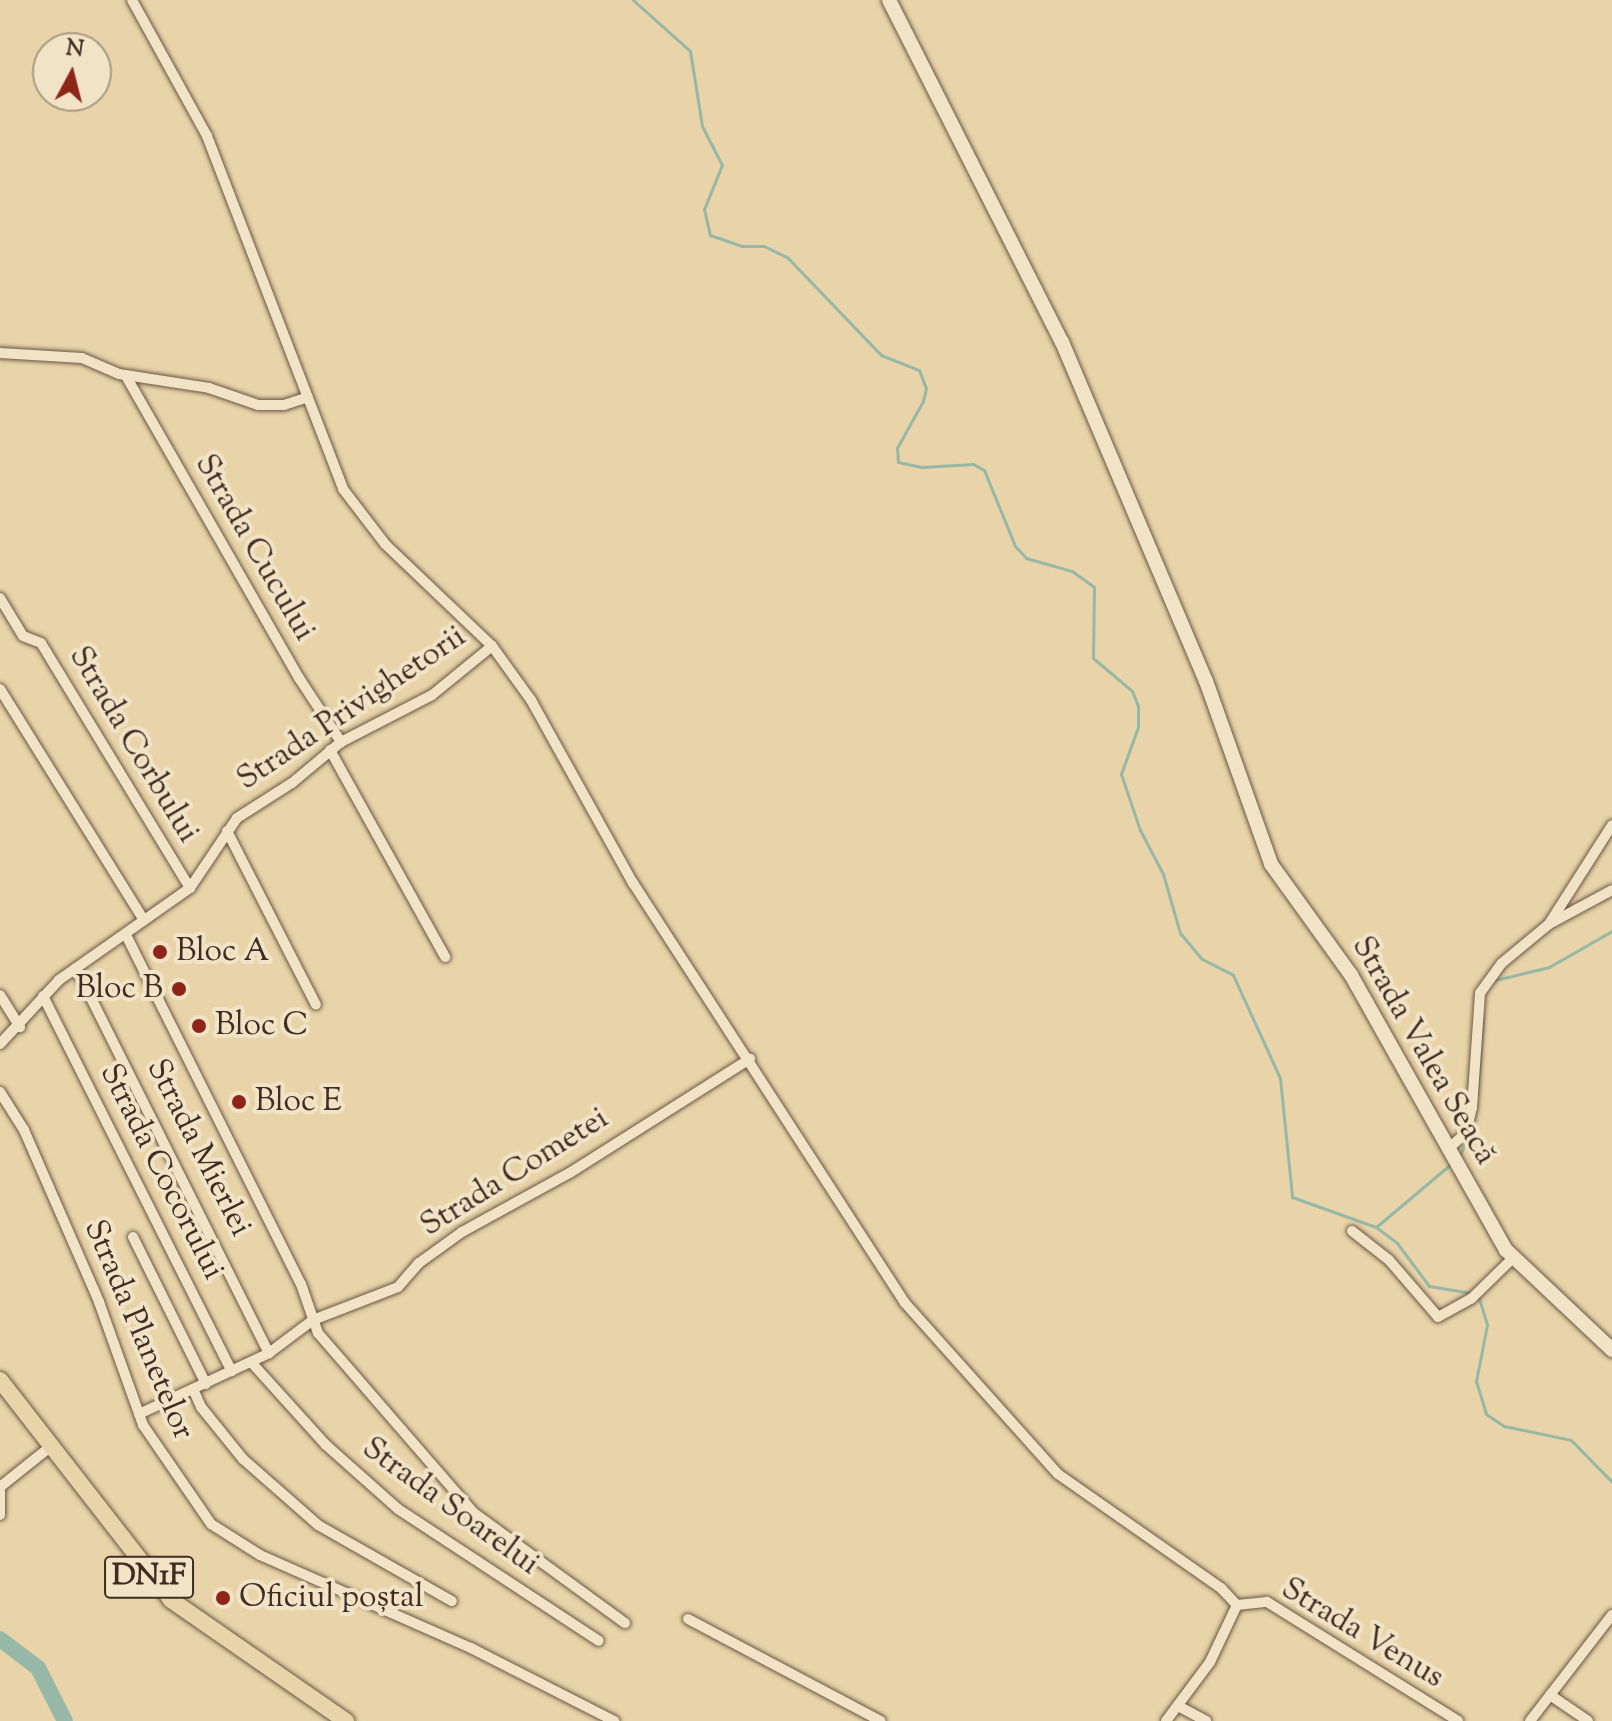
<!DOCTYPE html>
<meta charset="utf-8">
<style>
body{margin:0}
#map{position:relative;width:1612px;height:1721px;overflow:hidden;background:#e8d4a8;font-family:"Sorts Mill Goudy",serif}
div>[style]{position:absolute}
.stream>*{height:3px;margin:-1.5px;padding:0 1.5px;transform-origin:1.5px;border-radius:1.5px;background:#97b8a6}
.river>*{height:16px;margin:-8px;padding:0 8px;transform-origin:8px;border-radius:8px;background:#97b8a6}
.roads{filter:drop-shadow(0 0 2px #695745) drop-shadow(0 0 2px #695745)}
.minor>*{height:10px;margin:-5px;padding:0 5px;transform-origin:5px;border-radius:5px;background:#f0e3c6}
.secondary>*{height:14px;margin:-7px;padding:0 7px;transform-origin:7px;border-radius:7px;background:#f0e3c6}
.primary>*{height:16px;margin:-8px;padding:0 8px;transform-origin:8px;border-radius:8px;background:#e8d4a8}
.dots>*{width:22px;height:22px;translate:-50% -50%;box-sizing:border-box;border:4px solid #f0e3c6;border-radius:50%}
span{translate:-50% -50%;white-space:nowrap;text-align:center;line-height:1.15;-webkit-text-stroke:8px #f0e3c6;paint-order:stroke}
.shield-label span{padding:2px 6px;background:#f0e3c6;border:2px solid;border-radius:6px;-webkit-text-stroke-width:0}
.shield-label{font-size:30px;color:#3f2d24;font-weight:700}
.street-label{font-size:32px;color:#3f2d24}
.poi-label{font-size:32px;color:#3f2d24}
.left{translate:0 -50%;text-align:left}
.right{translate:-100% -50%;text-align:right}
.north{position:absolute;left:32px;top:32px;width:80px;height:80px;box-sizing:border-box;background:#f0e3c6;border:2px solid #a99a85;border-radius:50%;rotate:7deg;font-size:22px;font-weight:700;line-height:32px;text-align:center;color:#3f2d24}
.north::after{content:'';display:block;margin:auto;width:28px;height:36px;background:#8f2418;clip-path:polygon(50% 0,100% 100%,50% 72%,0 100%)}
</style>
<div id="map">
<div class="stream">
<div style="left:633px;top:0;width:76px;rotate:41.8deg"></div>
<div style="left:690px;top:51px;width:76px;rotate:80.9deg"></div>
<div style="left:702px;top:126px;width:44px;rotate:62.9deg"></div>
<div style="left:722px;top:165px;width:48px;rotate:112.2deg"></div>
<div style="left:704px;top:209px;width:27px;rotate:77deg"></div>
<div style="left:710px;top:235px;width:34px;rotate:19deg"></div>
<div style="left:742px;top:246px;width:22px"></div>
<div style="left:764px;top:246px;width:25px;rotate:26deg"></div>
<div style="left:787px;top:257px;width:136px;rotate:46.2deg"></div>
<div style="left:881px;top:355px;width:41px;rotate:21.5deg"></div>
<div style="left:919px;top:370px;width:19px;rotate:69deg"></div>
<div style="left:926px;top:388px;width:13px;rotate:103deg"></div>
<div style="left:923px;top:401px;width:54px;rotate:119deg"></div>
<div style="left:897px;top:448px;width:14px;rotate:86deg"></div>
<div style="left:898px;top:462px;width:25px;rotate:12deg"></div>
<div style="left:922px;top:467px;width:51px;rotate:-3.4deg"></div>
<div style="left:973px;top:464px;width:13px;rotate:29deg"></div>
<div style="left:984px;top:470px;width:82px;rotate:67.8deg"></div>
<div style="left:1015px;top:546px;width:16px;rotate:47deg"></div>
<div style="left:1026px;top:558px;width:48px;rotate:15.8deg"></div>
<div style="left:1072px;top:571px;width:27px;rotate:36deg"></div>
<div style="left:1094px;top:587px;width:71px;rotate:90.8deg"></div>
<div style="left:1093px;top:658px;width:51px;rotate:40.2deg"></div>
<div style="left:1132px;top:691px;width:16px;rotate:68deg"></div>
<div style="left:1138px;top:706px;width:21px;rotate:90deg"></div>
<div style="left:1138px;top:727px;width:50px;rotate:109.9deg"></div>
<div style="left:1121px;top:774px;width:59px;rotate:71.3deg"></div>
<div style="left:1140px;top:830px;width:50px;rotate:62.4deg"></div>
<div style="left:1163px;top:874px;width:61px;rotate:73.9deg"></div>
<div style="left:1180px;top:933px;width:34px;rotate:50deg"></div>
<div style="left:1202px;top:959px;width:35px;rotate:27deg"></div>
<div style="left:1233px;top:975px;width:113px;rotate:65.5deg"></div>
<div style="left:1280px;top:1078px;width:120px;rotate:84.2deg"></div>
<div style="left:1292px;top:1197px;width:89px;rotate:19.7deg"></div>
<div style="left:1376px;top:1227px;width:26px;rotate:37deg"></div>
<div style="left:1397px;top:1243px;width:54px;rotate:53.3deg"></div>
<div style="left:1429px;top:1286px;width:43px;rotate:9.5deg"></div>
<div style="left:1495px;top:980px;width:56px;rotate:-13.5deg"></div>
<div style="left:1549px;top:967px;width:73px;rotate:-29.7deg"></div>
<div style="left:1477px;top:1094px;width:76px;rotate:-85.5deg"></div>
<div style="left:1460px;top:1155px;width:24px;rotate:-66deg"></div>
<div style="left:1376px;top:1227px;width:99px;rotate:-40.1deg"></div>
<div style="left:1478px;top:1295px;width:31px;rotate:73deg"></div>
<div style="left:1487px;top:1325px;width:57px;rotate:101.1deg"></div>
<div style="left:1476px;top:1381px;width:34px;rotate:73deg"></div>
<div style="left:1486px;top:1414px;width:22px;rotate:34deg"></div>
<div style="left:1504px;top:1426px;width:68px;rotate:11.8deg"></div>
<div style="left:1571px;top:1440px;width:59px;rotate:45.7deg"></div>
</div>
<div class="river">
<div style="left:0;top:1639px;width:48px;rotate:37.3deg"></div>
<div style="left:38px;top:1668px;width:59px;rotate:63deg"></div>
</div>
<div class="roads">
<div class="minor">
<div style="left:132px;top:0;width:155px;rotate:61.1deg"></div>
<div style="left:207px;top:136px;width:378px;rotate:68.9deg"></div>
<div style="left:343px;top:489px;width:69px;rotate:52.6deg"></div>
<div style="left:385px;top:544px;width:148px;rotate:43.6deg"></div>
<div style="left:492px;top:646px;width:67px;rotate:54.2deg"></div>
<div style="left:531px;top:700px;width:210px;rotate:60.9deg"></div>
<div style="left:633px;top:883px;width:500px;rotate:57.07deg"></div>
<div style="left:905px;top:1303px;width:229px;rotate:48.2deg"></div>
<div style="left:1058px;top:1474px;width:199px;rotate:35deg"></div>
<div style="left:1221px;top:1588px;width:23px;rotate:47deg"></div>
<div style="left:0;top:353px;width:82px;rotate:3.5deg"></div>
<div style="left:82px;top:358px;width:40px;rotate:23.4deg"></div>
<div style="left:119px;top:374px;width:91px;rotate:8.8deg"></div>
<div style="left:209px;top:388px;width:52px;rotate:19.1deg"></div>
<div style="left:258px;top:405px;width:26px"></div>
<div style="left:284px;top:405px;width:25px;rotate:-18deg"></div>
<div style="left:126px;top:376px;width:348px;rotate:60.2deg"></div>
<div style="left:299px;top:678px;width:77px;rotate:56.7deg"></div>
<div style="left:0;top:598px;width:44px;rotate:58.8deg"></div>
<div style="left:23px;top:636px;width:19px;rotate:21deg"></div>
<div style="left:41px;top:643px;width:287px;rotate:58.7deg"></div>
<div style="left:0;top:689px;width:272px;rotate:58.1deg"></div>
<div style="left:330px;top:750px;width:237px;rotate:60.9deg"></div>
<div style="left:227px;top:831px;width:195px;rotate:62.9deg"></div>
<div style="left:1551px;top:923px;width:69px;rotate:-28.4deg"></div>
<div style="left:126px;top:935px;width:390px;rotate:63.4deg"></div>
<div style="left:301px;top:1284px;width:52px;rotate:70.9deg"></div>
<div style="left:318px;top:1333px;width:238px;rotate:49.1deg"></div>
<div style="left:474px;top:1513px;width:187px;rotate:36.1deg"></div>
<div style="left:76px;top:968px;width:431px;rotate:63.4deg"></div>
<div style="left:0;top:995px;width:38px;rotate:58deg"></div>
<div style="left:43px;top:996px;width:420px;rotate:63.3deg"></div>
<div style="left:0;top:1044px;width:87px;rotate:-47.3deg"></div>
<div style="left:59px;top:980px;width:160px;rotate:-35.1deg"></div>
<div style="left:190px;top:888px;width:84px;rotate:-56.1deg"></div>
<div style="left:237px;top:818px;width:65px;rotate:-32.5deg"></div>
<div style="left:292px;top:783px;width:64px;rotate:-39.9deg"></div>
<div style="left:341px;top:742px;width:102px;rotate:-27.3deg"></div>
<div style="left:432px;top:695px;width:77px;rotate:-39.2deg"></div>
<div style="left:0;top:1092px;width:45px;rotate:57.7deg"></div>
<div style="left:24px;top:1130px;width:188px;rotate:66.4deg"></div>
<div style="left:99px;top:1302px;width:131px;rotate:70.3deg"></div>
<div style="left:143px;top:1425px;width:120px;rotate:55.5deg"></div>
<div style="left:211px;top:1524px;width:58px;rotate:32.3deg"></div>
<div style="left:260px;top:1555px;width:231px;rotate:23.8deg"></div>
<div style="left:471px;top:1648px;width:161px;rotate:27deg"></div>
<div style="left:1448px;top:1149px;width:24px;rotate:-42deg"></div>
<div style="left:1466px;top:1133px;width:26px;rotate:-77deg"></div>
<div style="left:1472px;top:1108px;width:115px;rotate:-86deg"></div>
<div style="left:1480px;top:993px;width:37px;rotate:-54deg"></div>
<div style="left:1502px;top:963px;width:61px;rotate:-39.7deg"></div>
<div style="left:1549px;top:924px;width:117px;rotate:-57.5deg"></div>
<div style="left:1352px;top:1231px;width:47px;rotate:38.1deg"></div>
<div style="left:1389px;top:1260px;width:75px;rotate:49.3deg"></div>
<div style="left:1438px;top:1317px;width:38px;rotate:-29deg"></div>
<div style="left:1471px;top:1299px;width:59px;rotate:-44.3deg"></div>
<div style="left:133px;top:1237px;width:164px;rotate:63.6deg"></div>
<div style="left:251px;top:1362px;width:112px;rotate:47.9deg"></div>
<div style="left:326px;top:1445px;width:96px;rotate:41.6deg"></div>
<div style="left:398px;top:1509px;width:240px;rotate:33.3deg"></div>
<div style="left:193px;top:1389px;width:20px;rotate:66deg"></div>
<div style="left:201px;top:1407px;width:67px;rotate:51.1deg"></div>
<div style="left:243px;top:1459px;width:100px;rotate:41.3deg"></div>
<div style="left:318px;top:1525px;width:154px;rotate:29.6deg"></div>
<div style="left:139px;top:1414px;width:144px;rotate:-25.1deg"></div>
<div style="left:269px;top:1353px;width:55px;rotate:-36.9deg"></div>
<div style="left:313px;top:1320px;width:91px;rotate:-21.2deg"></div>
<div style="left:398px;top:1287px;width:32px;rotate:-49deg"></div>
<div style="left:419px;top:1263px;width:53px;rotate:-35.8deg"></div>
<div style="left:462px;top:1232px;width:124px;rotate:-28.8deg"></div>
<div style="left:571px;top:1172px;width:212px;rotate:-32.3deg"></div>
<div style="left:0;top:1487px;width:64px;rotate:-38.7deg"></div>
<div style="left:0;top:1488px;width:27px;rotate:90deg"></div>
<div style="left:1237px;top:1605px;width:30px;rotate:-6deg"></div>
<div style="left:1267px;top:1602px;width:225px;rotate:31.9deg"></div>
<div style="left:688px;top:1619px;width:218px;rotate:27.9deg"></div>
<div style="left:1550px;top:1695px;width:46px;rotate:34.4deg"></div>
<div style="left:1178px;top:1706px;width:32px;rotate:28deg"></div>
<div style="left:1166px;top:1721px;width:74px;rotate:-53.3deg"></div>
<div style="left:1210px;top:1662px;width:63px;rotate:-64.7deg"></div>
<div style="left:1530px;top:1721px;width:134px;rotate:-52.3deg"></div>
</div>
<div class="secondary">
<div style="left:889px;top:0;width:383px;rotate:63.2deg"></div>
<div style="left:1062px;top:342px;width:368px;rotate:67deg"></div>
<div style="left:1206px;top:681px;width:194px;rotate:70.4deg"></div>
<div style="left:1271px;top:864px;width:137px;rotate:54.2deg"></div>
<div style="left:1351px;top:975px;width:316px;rotate:60.6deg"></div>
<div style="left:1506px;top:1250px;width:146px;rotate:43.3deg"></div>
</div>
<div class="primary">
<div style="left:0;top:1380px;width:279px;rotate:52.1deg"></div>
<div style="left:171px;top:1600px;width:213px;rotate:34.7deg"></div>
</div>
</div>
<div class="dots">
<div style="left:160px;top:952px;background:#8f2418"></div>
<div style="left:179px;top:989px;background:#8f2418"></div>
<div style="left:199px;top:1026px;background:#8f2418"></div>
<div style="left:239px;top:1102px;background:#8f2418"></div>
<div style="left:223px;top:1598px;background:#8f2418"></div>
</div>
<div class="shield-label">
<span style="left:149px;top:1577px">DN1F</span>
</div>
<div class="street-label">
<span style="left:254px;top:548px;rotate:60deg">Strada Cucului</span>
<span style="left:352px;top:709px;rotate:-34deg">Strada Privighetorii</span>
<span style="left:133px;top:745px;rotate:59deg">Strada Corbului</span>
<span style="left:1423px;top:1051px;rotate:60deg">Strada Valea Seacă</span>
<span style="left:198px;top:1148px;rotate:63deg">Strada Mierlei</span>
<span style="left:161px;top:1172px;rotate:63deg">Strada Cocorului</span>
<span style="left:515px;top:1173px;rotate:-32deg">Strada Cometei</span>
<span style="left:138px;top:1330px;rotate:67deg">Strada Planetelor</span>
<span style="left:450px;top:1507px;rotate:36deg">Strada Soarelui</span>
<span style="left:1362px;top:1634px;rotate:31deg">Strada Venus</span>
</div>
<div class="poi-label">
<span class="left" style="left:176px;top:952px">Bloc A</span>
<span class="right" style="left:163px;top:989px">Bloc B</span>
<span class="left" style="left:215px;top:1026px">Bloc C</span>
<span class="left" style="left:255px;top:1102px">Bloc E</span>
<span class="left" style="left:239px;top:1598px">Oficiul poștal</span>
</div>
<div class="north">N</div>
</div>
